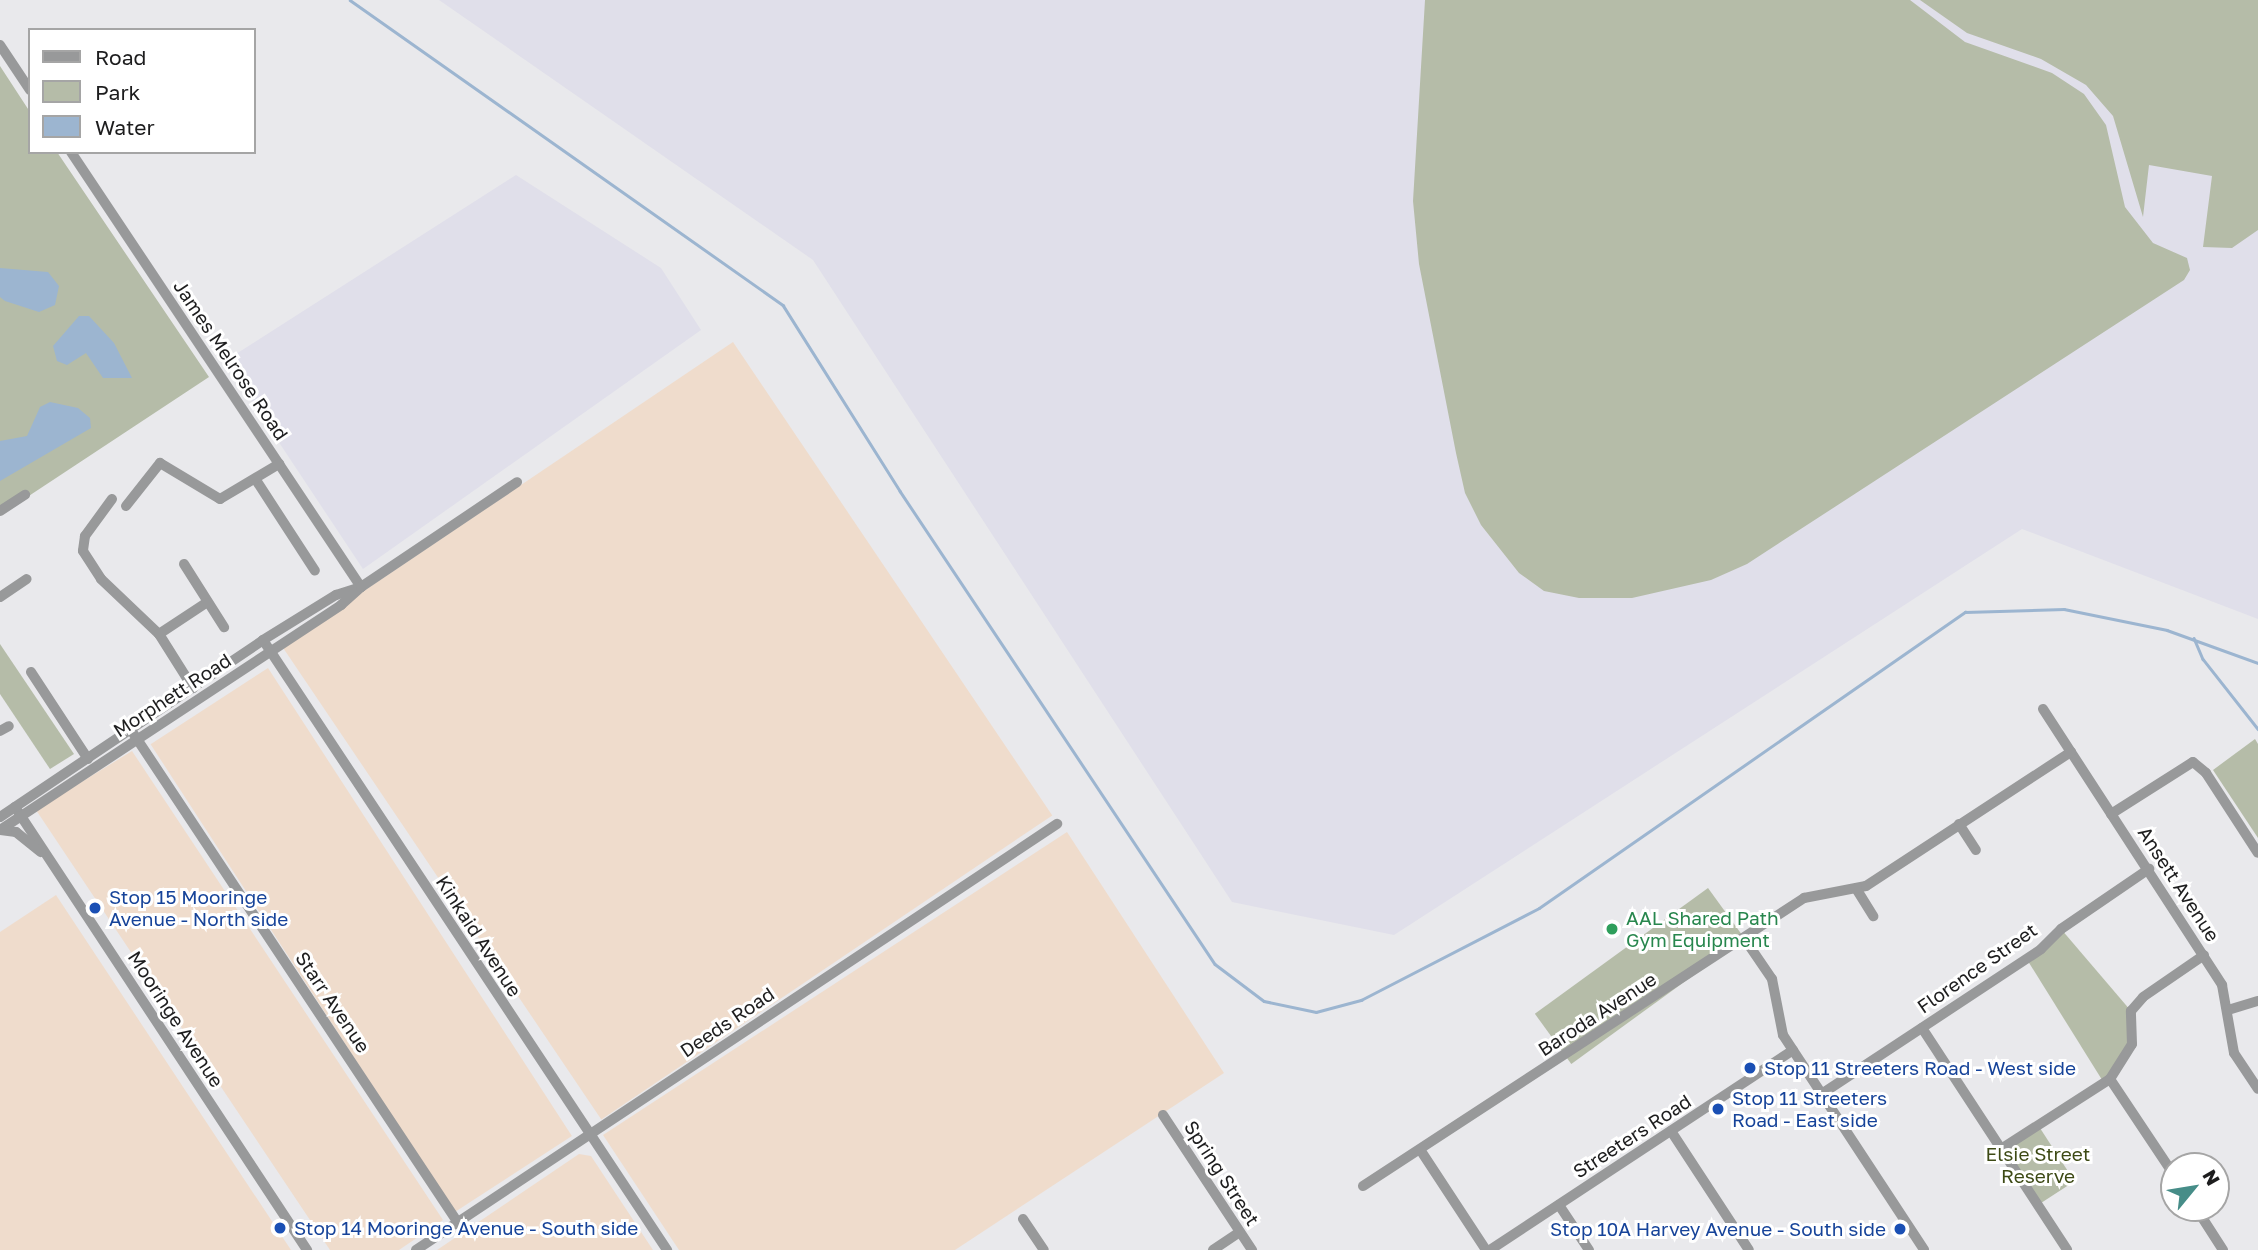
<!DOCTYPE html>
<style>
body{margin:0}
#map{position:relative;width:2258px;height:1250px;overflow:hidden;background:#e9e9ec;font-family:"Golos Text",sans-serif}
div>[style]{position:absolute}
.built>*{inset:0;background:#e0dfea}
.industrial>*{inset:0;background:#efdccc;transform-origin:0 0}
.green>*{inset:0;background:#b5bca8;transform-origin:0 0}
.water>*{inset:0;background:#9cb5d0}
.stream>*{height:2.5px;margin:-1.25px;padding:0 1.25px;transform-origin:1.25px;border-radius:1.25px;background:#9cb5d0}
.minor>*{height:10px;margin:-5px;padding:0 5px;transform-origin:5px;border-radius:5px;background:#98999a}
.dots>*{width:19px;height:19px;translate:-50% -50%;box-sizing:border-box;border:4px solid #fff;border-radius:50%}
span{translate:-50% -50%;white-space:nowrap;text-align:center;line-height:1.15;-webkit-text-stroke:6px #fff;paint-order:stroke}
.street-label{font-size:19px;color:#1d1d1e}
.transit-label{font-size:19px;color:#164399}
.left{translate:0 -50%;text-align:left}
.right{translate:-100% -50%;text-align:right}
.leisure-label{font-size:19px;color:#27864d}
.park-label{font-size:19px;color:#3d4a15}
.legend{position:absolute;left:28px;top:28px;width:228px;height:126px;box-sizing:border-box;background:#fff;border:2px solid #a5a5a5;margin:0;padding:9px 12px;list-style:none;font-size:21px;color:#1d1d1e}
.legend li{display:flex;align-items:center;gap:14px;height:35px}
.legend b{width:35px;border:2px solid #a5a5a5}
.north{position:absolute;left:2160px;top:1152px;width:70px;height:70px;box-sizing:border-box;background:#fff;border:2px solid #a5a5a5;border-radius:50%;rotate:60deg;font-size:19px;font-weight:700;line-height:28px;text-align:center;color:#1d1d1e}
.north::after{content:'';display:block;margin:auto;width:24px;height:32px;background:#468d88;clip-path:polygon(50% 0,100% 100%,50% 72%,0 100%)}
</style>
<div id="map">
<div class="built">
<div style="clip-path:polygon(439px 0,2258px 0,2258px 619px,2022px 529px,1394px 935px,1232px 902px,813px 260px)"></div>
<div style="clip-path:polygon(516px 175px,661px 268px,701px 330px,363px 569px,225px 361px)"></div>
</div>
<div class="industrial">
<div style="left:733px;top:342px;width:571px;height:544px;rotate:56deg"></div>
<div style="left:268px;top:668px;width:558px;height:140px;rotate:57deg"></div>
<div style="clip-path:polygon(132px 751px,443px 1220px,399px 1250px,330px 1250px,36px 810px)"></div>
<div style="clip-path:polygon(1067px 832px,1224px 1073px,955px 1250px,679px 1250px,603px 1135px)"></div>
<div style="clip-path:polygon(56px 895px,291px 1250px,0 1250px,0 932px)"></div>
<div style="clip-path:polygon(579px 1154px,591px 1156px,653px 1250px,437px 1250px)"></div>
</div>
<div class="green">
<div style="clip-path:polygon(1425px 0,1910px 0,1965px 42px,2052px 73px,2084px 94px,2106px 125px,2125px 207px,2153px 243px,2187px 258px,2190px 270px,2184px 280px,1747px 564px,1711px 580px,1632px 598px,1579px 598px,1544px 591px,1519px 573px,1481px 525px,1465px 493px,1456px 453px,1419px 264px,1413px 201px)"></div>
<div style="clip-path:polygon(1920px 0,2258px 0,2258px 230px,2232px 248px,2203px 247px,2212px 176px,2149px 165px,2143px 217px,2113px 116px,2086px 85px,2041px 59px,1967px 33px)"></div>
<div style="clip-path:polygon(0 66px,30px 112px,30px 152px,57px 152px,209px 377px,0 515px)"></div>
<div style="clip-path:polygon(0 644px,74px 754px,50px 769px,0 694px)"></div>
<div style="clip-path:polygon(2255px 739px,2258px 744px,2258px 838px,2213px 770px)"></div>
<div style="left:1708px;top:888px;width:62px;height:214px;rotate:54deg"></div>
<div style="clip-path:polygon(2061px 929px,2131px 1011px,2132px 1044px,2104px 1083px,2026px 958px)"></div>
<div style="left:2038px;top:1125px;width:67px;height:44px;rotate:57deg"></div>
</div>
<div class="water">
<div style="clip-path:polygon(0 268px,48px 272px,59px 286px,55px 305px,39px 312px,5px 301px,0 297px)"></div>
<div style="clip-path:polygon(79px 316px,89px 316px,114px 343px,132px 378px,103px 378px,86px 353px,67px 365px,57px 361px,53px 346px)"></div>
<div style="clip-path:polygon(50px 402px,78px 408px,90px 418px,91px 428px,0 481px,0 441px,27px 436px,40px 407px)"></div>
</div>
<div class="stream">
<div style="left:350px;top:0;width:530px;rotate:35.16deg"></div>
<div style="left:783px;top:305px;width:220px;rotate:57.8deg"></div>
<div style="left:900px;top:491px;width:568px;rotate:56.34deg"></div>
<div style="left:1215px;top:964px;width:61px;rotate:37.1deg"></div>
<div style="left:1264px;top:1001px;width:53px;rotate:11.9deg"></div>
<div style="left:1316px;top:1012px;width:47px;rotate:-14.9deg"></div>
<div style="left:1361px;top:1000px;width:200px;rotate:-27.3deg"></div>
<div style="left:1539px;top:908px;width:519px;rotate:-34.79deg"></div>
<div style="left:1965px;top:612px;width:99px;rotate:-1.7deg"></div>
<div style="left:2064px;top:609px;width:105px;rotate:11.5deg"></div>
<div style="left:2167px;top:630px;width:97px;rotate:19.9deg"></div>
<div style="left:2194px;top:638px;width:23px;rotate:67deg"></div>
<div style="left:2203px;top:659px;width:89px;rotate:51.8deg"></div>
</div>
<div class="minor">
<div style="left:0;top:45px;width:54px;rotate:56.3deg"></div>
<div style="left:71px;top:152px;width:523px;rotate:56.31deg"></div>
<div style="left:256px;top:480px;width:108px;rotate:57deg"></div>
<div style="left:112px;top:499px;width:46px;rotate:126.1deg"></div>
<div style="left:85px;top:536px;width:15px;rotate:98deg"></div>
<div style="left:83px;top:551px;width:33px;rotate:57deg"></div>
<div style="left:101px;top:579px;width:80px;rotate:43.5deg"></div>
<div style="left:159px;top:634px;width:64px;rotate:57.8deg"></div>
<div style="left:126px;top:506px;width:55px;rotate:-51.7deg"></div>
<div style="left:160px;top:463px;width:70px;rotate:31deg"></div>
<div style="left:220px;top:499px;width:69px;rotate:-30.7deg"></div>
<div style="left:0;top:511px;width:30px;rotate:-33deg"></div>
<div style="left:184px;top:564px;width:75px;rotate:57.6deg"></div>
<div style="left:0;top:597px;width:32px;rotate:-34deg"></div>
<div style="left:159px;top:634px;width:56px;rotate:-33.4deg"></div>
<div style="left:263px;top:640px;width:732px;rotate:56.48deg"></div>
<div style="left:31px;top:672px;width:104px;rotate:56.8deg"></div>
<div style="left:2043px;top:709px;width:329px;rotate:57deg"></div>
<div style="left:2222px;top:985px;width:69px;rotate:80deg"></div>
<div style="left:2234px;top:1053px;width:43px;rotate:56.3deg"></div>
<div style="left:131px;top:730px;width:592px;rotate:56.44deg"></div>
<div style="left:0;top:731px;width:10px;rotate:-29deg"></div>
<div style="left:15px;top:807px;width:531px;rotate:56.61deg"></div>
<div style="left:2111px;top:814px;width:97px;rotate:-32.4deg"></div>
<div style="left:2193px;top:762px;width:17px;rotate:40deg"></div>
<div style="left:2206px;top:773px;width:95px;rotate:57deg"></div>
<div style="left:0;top:817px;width:317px;rotate:-33.9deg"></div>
<div style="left:263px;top:640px;width:86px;rotate:-31.7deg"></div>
<div style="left:336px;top:595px;width:23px;rotate:-18deg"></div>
<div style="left:1959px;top:824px;width:31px;rotate:57deg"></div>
<div style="left:0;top:830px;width:409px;rotate:-33.4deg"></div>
<div style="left:341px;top:605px;width:27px;rotate:-42deg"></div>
<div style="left:361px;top:587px;width:188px;rotate:-33.9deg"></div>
<div style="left:0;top:830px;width:16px;rotate:7deg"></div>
<div style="left:16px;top:832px;width:32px;rotate:39deg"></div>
<div style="left:1857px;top:890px;width:31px;rotate:58deg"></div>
<div style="left:1744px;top:938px;width:50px;rotate:55.7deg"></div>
<div style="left:1772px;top:979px;width:57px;rotate:78.9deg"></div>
<div style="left:1783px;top:1035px;width:257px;rotate:56.7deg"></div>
<div style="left:2228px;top:1010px;width:31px;rotate:-17deg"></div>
<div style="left:1922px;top:1028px;width:265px;rotate:56.8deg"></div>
<div style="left:2110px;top:1079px;width:115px;rotate:56.3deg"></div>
<div style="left:1823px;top:1093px;width:261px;rotate:-33.4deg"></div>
<div style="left:2041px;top:949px;width:28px;rotate:-45deg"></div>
<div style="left:2061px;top:929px;width:107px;rotate:-34.3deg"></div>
<div style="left:1163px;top:1115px;width:162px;rotate:56.6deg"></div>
<div style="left:1671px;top:1131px;width:142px;rotate:56.8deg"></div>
<div style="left:2001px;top:1149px;width:130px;rotate:-32.7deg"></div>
<div style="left:2110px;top:1079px;width:41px;rotate:-57.8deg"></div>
<div style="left:2132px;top:1044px;width:33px;rotate:-92deg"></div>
<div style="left:2131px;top:1011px;width:18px;rotate:-49deg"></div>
<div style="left:2143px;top:997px;width:74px;rotate:-34.5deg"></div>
<div style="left:1421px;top:1151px;width:118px;rotate:56.7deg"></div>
<div style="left:1363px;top:1186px;width:527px;rotate:-33.15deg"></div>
<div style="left:1804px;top:898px;width:63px;rotate:-11deg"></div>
<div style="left:1866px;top:886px;width:245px;rotate:-33.2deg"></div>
<div style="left:1559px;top:1205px;width:54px;rotate:56.3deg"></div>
<div style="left:2196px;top:1208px;width:50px;rotate:57.3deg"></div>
<div style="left:1023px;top:1219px;width:37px;rotate:56deg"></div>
<div style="left:416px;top:1250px;width:770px;rotate:-33.61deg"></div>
<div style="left:1213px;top:1250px;width:32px;rotate:-34deg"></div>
<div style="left:1490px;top:1250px;width:363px;rotate:-33.4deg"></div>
</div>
<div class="dots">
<div style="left:95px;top:908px;background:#1a4fb4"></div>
<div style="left:1612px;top:929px;background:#2e9e5b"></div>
<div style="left:1750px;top:1068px;background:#1a4fb4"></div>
<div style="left:1718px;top:1109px;background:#1a4fb4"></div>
<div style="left:280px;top:1228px;background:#1a4fb4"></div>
<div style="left:1900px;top:1229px;background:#1a4fb4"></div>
</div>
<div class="street-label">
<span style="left:231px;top:360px;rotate:56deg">James Melrose Road</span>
<span style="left:172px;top:695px;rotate:-33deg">Morphett Road</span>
<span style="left:2179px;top:884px;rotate:57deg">Ansett Avenue</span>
<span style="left:479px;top:936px;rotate:57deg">Kinkaid Avenue</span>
<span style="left:1977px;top:968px;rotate:-35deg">Florence Street</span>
<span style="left:333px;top:1002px;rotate:56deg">Starr Avenue</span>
<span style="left:1597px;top:1014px;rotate:-33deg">Baroda Avenue</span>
<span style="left:176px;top:1019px;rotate:57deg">Mooringe Avenue</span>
<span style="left:727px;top:1022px;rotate:-34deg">Deeds Road</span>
<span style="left:1632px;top:1136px;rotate:-33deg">Streeters Road</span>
<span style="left:1222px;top:1173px;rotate:57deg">Spring Street</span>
</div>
<div class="transit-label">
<span class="left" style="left:109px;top:908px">Stop 15 Mooringe<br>Avenue - North side</span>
<span class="left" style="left:1764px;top:1068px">Stop 11 Streeters Road - West side</span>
<span class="left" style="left:1732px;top:1109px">Stop 11 Streeters<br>Road - East side</span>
<span class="left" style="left:294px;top:1228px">Stop 14 Mooringe Avenue - South side</span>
<span class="right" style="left:1886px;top:1229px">Stop 10A Harvey Avenue - South side</span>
</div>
<div class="leisure-label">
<span class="left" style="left:1626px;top:929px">AAL Shared Path<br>Gym Equipment</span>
</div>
<div class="park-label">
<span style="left:2038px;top:1165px">Elsie Street<br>Reserve</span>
</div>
<ul class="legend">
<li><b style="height:9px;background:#98999a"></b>Road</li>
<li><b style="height:19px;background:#b5bca8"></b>Park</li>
<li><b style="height:19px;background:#9cb5d0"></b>Water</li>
</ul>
<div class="north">N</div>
</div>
